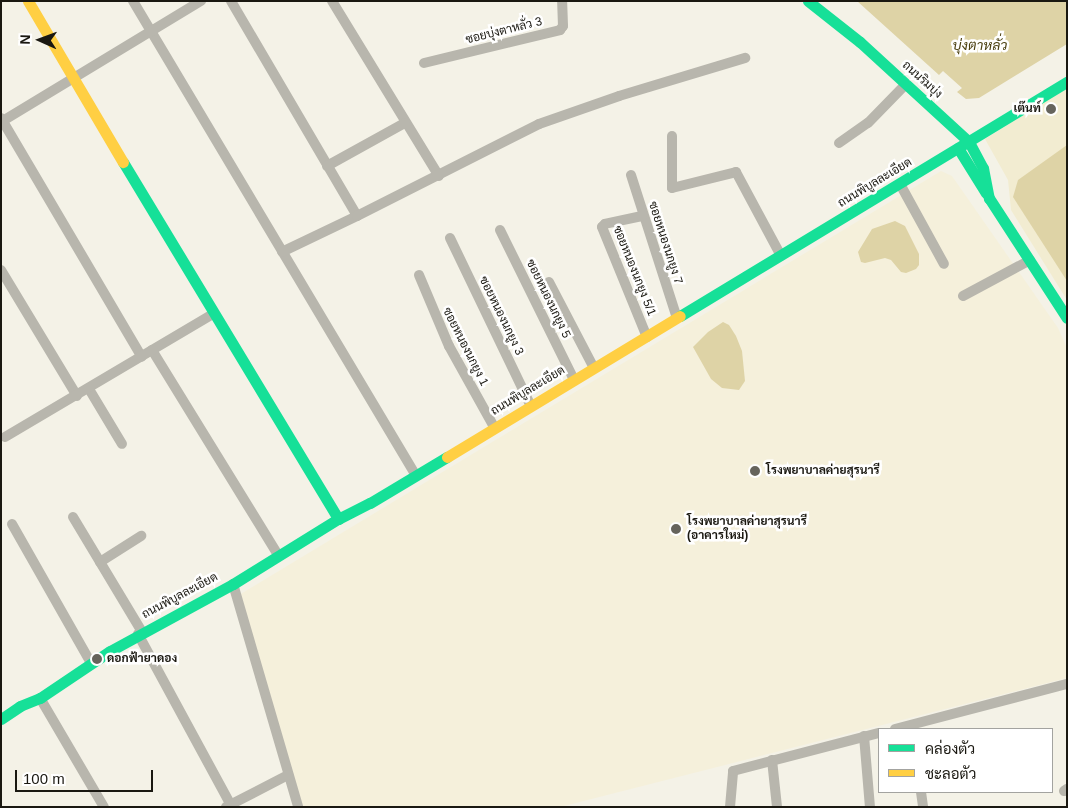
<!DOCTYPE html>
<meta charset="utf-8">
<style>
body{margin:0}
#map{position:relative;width:1068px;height:808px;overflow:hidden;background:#f4f2e7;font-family:Arial,Sarabun,sans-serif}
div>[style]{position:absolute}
.built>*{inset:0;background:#f5f0db}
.green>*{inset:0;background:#f2ecd1}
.water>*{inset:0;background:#ded3a6}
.street>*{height:10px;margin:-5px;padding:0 5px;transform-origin:5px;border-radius:5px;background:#b8b6ad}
.fast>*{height:11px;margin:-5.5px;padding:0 5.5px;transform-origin:5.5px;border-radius:5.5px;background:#16e098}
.slow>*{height:11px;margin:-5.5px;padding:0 5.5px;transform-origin:5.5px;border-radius:5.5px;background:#ffcf43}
.dots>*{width:14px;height:14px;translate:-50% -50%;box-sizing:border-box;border:2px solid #fff;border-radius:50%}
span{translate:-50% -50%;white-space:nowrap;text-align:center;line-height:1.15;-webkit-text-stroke:5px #fff;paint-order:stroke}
.street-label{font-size:12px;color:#1a1811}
.poi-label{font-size:12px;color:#1a1811;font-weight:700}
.right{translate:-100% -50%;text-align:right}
.left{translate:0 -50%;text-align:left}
.water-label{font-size:14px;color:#4b4011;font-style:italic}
.frame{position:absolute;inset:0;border:2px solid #1a1811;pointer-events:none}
.legend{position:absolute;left:878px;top:728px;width:175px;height:65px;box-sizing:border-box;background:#fff;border:1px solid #a3a3a0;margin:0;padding:6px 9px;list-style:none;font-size:15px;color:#1a1811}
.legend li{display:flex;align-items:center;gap:10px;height:25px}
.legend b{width:25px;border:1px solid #a3a3a0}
.north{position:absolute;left:15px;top:15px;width:50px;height:50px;-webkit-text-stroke:4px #fff;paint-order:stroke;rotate:272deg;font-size:14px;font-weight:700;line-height:20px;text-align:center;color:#1a1811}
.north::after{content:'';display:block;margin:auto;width:18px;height:22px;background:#1a1811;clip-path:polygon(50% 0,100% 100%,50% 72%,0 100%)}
.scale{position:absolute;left:15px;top:770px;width:138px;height:22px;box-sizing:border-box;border:2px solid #1a1811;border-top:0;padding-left:6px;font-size:15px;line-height:18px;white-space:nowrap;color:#1a1811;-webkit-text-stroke:4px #fff;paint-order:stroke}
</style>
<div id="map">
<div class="built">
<div style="clip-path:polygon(941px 171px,952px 176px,1058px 328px,1067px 348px,1067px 678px,560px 807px,303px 807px,239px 595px)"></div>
</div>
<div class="green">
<div style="clip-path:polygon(1067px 88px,1067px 300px,1011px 210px,1008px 180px,985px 139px)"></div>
</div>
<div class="water">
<div style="clip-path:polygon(857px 1px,1067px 1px,1067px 44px,979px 98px,966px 99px,957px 92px,962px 88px,943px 71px,939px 75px)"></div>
<div style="clip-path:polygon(1067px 145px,1067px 281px,1013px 197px,1018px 180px)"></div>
<div style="clip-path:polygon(895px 221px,905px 226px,919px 254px,919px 265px,916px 269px,906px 273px,901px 272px,891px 260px,885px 258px,865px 263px,861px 262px,858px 252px,872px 229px)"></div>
<div style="clip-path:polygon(723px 322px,729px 325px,736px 336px,742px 351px,745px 381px,739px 390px,722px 388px,711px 379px,693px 347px,708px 332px)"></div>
</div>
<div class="street">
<div style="left:133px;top:1px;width:551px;rotate:59.2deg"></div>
<div style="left:231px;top:1px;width:249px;rotate:59.6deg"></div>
<div style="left:357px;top:216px;width:83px;rotate:154.4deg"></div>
<div style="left:332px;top:1px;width:205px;rotate:58.6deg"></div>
<div style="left:424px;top:63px;width:140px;rotate:-13.6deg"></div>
<div style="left:560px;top:30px;width:5px;rotate:-53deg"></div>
<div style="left:563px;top:26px;width:25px;rotate:-92deg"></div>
<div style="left:1px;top:118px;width:277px;rotate:59.5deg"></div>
<div style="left:1px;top:122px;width:234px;rotate:-31.2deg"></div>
<div style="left:672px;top:136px;width:52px;rotate:90deg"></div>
<div style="left:672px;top:188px;width:66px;rotate:-14deg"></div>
<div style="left:736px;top:172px;width:95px;rotate:61.8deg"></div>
<div style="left:839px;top:143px;width:35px;rotate:-35deg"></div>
<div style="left:868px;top:123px;width:54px;rotate:-45.7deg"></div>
<div style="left:327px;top:166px;width:89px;rotate:-28.9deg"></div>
<div style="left:631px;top:175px;width:150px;rotate:72.2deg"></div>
<div style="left:900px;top:184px;width:91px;rotate:61.2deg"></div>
<div style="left:357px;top:216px;width:204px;rotate:-26.8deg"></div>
<div style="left:539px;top:124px;width:85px;rotate:-19.3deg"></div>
<div style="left:619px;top:96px;width:132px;rotate:-16.8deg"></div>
<div style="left:642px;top:216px;width:38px;rotate:168deg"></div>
<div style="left:605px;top:224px;width:4px;rotate:135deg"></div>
<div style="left:602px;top:227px;width:119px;rotate:67.8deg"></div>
<div style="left:500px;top:230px;width:167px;rotate:63.7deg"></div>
<div style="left:450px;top:238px;width:187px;rotate:64.3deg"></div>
<div style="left:1px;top:270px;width:147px;rotate:58.9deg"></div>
<div style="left:419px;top:275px;width:77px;rotate:67.1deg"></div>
<div style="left:449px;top:346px;width:93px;rotate:60.9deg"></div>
<div style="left:549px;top:282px;width:97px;rotate:62.4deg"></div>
<div style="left:963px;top:296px;width:76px;rotate:-28.2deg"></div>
<div style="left:152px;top:350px;width:241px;rotate:58.4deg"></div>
<div style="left:89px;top:389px;width:64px;rotate:59deg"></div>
<div style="left:5px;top:437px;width:242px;rotate:-30.6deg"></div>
<div style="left:73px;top:517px;width:134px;rotate:59deg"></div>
<div style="left:12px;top:524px;width:160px;rotate:60.4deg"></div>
<div style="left:100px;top:562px;width:49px;rotate:-32.4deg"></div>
<div style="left:233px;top:584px;width:232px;rotate:73.7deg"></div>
<div style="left:138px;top:634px;width:197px;rotate:61.5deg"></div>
<div style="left:40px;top:698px;width:126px;rotate:59.6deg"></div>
<div style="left:895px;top:729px;width:178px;rotate:-14.7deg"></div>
<div style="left:864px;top:736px;width:71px;rotate:85.2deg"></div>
<div style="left:772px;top:760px;width:47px;rotate:83.9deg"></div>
<div style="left:1064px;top:791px;width:4px;rotate:-34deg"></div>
<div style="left:921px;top:792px;width:15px;rotate:82deg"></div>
<div style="left:226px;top:807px;width:70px;rotate:-27.3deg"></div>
<div style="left:730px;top:807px;width:36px;rotate:-85deg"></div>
<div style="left:733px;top:771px;width:151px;rotate:-14.6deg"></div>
</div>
<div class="fast">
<div style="left:808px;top:1px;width:66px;rotate:38.3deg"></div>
<div style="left:860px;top:42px;width:148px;rotate:42.5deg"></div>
<div style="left:969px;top:142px;width:30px;rotate:62deg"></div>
<div style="left:983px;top:168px;width:31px;rotate:79deg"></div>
<div style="left:989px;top:198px;width:143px;rotate:57deg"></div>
<div style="left:958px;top:148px;width:53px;rotate:58.1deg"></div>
<div style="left:123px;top:162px;width:417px;rotate:58.9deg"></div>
<div style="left:680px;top:316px;width:452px;rotate:-31.2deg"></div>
<div style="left:1px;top:719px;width:23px;rotate:-34deg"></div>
<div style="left:20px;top:706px;width:22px;rotate:-22deg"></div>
<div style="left:40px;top:698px;width:84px;rotate:-33.9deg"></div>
<div style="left:110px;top:651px;width:140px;rotate:-28.6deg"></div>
<div style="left:233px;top:584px;width:123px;rotate:-31.8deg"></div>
<div style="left:338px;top:519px;width:36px;rotate:-27deg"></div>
<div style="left:370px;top:503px;width:90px;rotate:-30.9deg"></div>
</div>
<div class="slow">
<div style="left:28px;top:1px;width:187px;rotate:59.5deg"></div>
<div style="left:447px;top:457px;width:272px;rotate:-31.2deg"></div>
</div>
<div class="dots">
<div style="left:1051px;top:109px;background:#66645c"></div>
<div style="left:755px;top:471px;background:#66645c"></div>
<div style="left:676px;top:529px;background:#66645c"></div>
<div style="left:97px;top:659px;background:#66645c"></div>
</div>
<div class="street-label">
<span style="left:504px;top:31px;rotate:-14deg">ซอยบุ่งตาหลั่ว 3</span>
<span style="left:922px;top:80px;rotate:42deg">ถนนริมบุ่ง</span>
<span style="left:875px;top:183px;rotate:-31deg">ถนนพิบูลละเอียด</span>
<span style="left:665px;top:243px;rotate:72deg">ซอยหนองนกยูง 7</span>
<span style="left:634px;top:271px;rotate:68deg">ซอยหนองนกยูง 5/1</span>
<span style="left:548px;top:299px;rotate:64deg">ซอยหนองนกยูง 5</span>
<span style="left:501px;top:316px;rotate:64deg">ซอยหนองนกยูง 3</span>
<span style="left:465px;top:347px;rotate:63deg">ซอยหนองนกยูง 1</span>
<span style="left:528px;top:391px;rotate:-31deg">ถนนพิบูลละเอียด</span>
<span style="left:180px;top:596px;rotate:-28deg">ถนนพิบูลละเอียด</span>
</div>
<div class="poi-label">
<span class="right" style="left:1041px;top:109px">เต๊นท์</span>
<span class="left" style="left:766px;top:471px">โรงพยาบาลค่ายสุรนารี</span>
<span class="left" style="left:687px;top:529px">โรงพยาบาลค่ายาสุรนารี<br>(อาคารใหม่)</span>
<span class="left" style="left:107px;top:659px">ดอกฟ้ายาดอง</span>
</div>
<div class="water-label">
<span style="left:980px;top:45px">บุ่งตาหลั่ว</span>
</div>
<div class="frame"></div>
<ul class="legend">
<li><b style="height:6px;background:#16e098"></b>คล่องตัว</li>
<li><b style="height:6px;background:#ffcf43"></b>ชะลอตัว</li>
</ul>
<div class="north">N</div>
<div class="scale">100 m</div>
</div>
